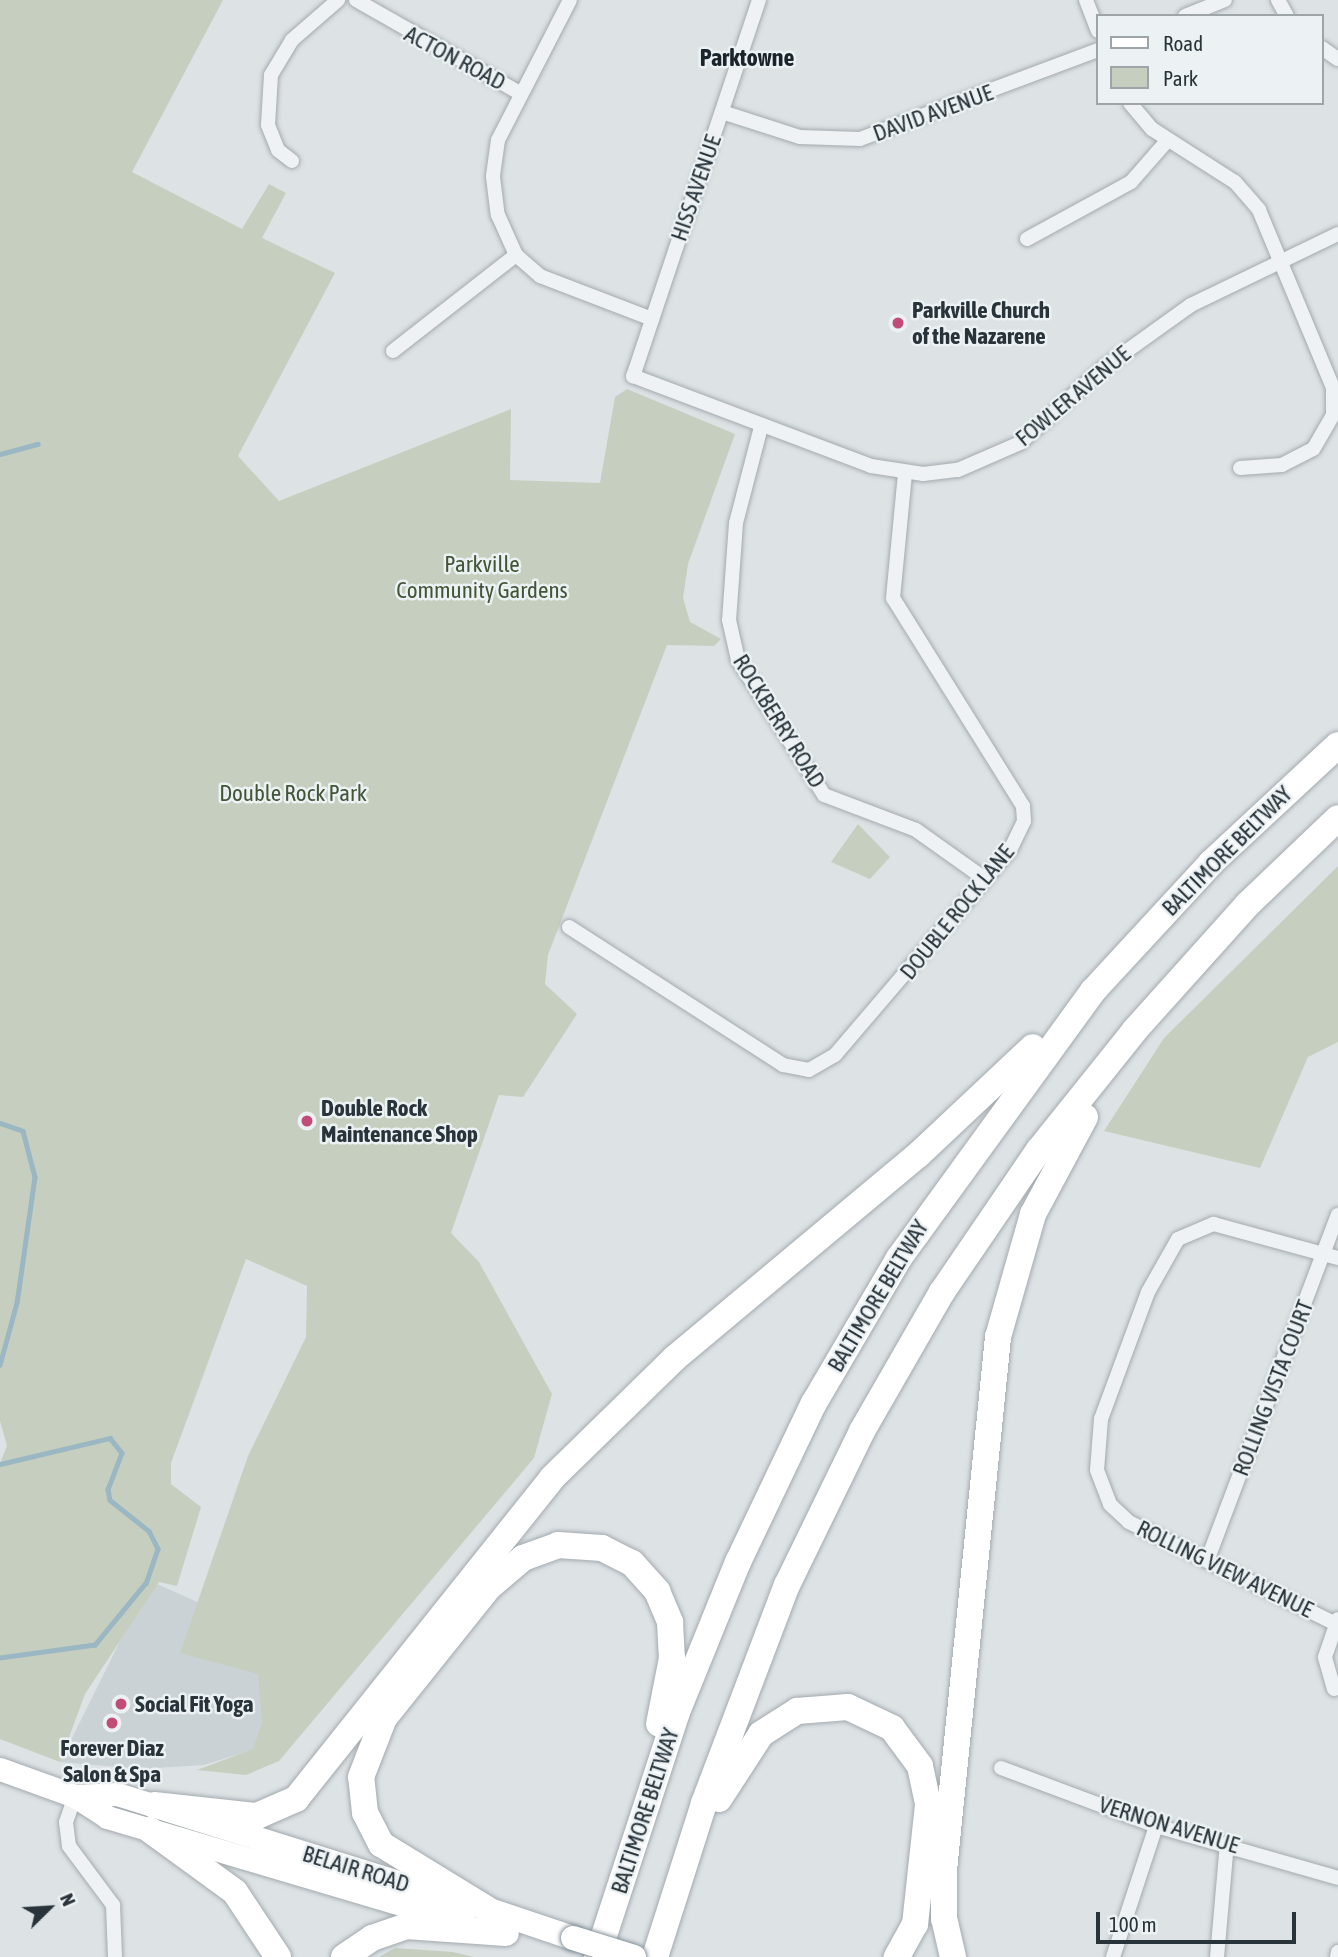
<!DOCTYPE html>
<style>
body{margin:0}
#map{position:relative;width:1338px;height:1957px;overflow:hidden;background:#dde2e5;font-family:"Asap Condensed",sans-serif}
div>[style]{position:absolute}
.built>*{inset:0;background:#cbd2d6}
.green>*{inset:0;background:#c6cfbf}
.stream>*{height:4.5px;margin:-2.25px;padding:0 2.25px;transform-origin:2.25px;border-radius:2.25px;background:#9bb7c3}
.roads{filter:drop-shadow(0 0 2px #a3aaae) drop-shadow(0 0 2px #a3aaae)}
.minor>*{height:14px;margin:-7px;padding:0 7px;transform-origin:7px;border-radius:7px;background:#eff2f4}
.primary>*{height:23px;margin:-11.5px;padding:0 11.5px;transform-origin:11.5px;border-radius:11.5px;background:#fff}
.trunk>*{height:24px;margin:-12px;padding:0 12px;transform-origin:12px;border-radius:12px;background:#fff}
.motorway>*{height:26px;margin:-13px;padding:0 13px;transform-origin:13px;border-radius:13px;background:#fff}
.bridges{filter:drop-shadow(0 0 2px #86939b) drop-shadow(0 0 2px #86939b)}
.trunk-bridge>*{height:24px;margin:-12px;padding:0 12px;transform-origin:12px;border-radius:12px;background:#fff}
.dots>*{width:19px;height:19px;translate:-50% -50%;box-sizing:border-box;border:4px solid #ecf1f3;border-radius:50%}
span{translate:-50% -50%;white-space:nowrap;text-align:center;line-height:1.15;-webkit-text-stroke:5px #ecf1f3;paint-order:stroke}
.street-label{font-size:23px;color:#28333a}
.poi-label{font-size:23px;color:#28333a;font-weight:700}
.left{translate:0 -50%;text-align:left}
.park-label{font-size:23px;color:#435537}
.neighbourhood-label{font-size:24px;color:#1a242b;font-weight:700}
.legend{position:absolute;left:1096px;top:14px;width:228px;height:91px;box-sizing:border-box;background:#ecf1f3;border:2px solid #9ea5a9;margin:0;padding:9px 12px;list-style:none;font-size:21px;color:#28333a}
.legend li{display:flex;align-items:center;gap:14px;height:35px}
.legend b{width:35px;border:2px solid #9ea5a9}
.north{position:absolute;left:14px;top:1873px;width:70px;height:70px;-webkit-text-stroke:5px #ecf1f3;paint-order:stroke;rotate:66deg;font-size:19px;font-weight:700;line-height:28px;text-align:center;color:#28333a}
.north::after{content:'';display:block;margin:auto;width:24px;height:32px;background:#28333a;clip-path:polygon(50% 0,100% 100%,50% 72%,0 100%)}
.scale{position:absolute;left:1096px;top:1912px;width:200px;height:32px;box-sizing:border-box;border:4px solid #28333a;border-top:0;padding-left:9px;font-size:21px;line-height:24px;white-space:nowrap;color:#28333a;-webkit-text-stroke:5px #ecf1f3;paint-order:stroke}
</style>
<div id="map">
<div class="built">
<div style="clip-path:polygon(150px 1581px,350px 1669px,281px 1741px,204px 1765px,141px 1769px,60px 1762px)"></div>
</div>
<div class="green">
<div style="clip-path:polygon(0 0,223px 0,132px 172px,242px 229px,269px 184px,286px 193px,262px 238px,335px 273px,238px 456px,279px 501px,511px 409px,510px 480px,600px 483px,615px 397px,627px 389px,735px 434px,688px 564px,683px 598px,690px 622px,721px 639px,714px 646px,667px 645px,548px 955px,545px 984px,577px 1014px,523px 1097px,499px 1095px,451px 1233px,479px 1262px,552px 1394px,534px 1458px,279px 1761px,246px 1775px,197px 1770px,253px 1749px,262px 1723px,258px 1674px,180px 1653px,248px 1456px,306px 1337px,307px 1286px,246px 1259px,171px 1463px,171px 1484px,201px 1507px,177px 1586px,159px 1582px,85px 1694px,60px 1762px,0 1739px,0 1463px,7px 1446px,0 1421px)"></div>
<div style="clip-path:polygon(858px 824px,890px 857px,870px 879px,831px 862px)"></div>
<div style="clip-path:polygon(1338px 866px,1338px 1042px,1308px 1057px,1260px 1168px,1104px 1131px,1164px 1038px)"></div>
<div style="clip-path:polygon(395px 1948px,453px 1952px,474px 1957px,379px 1957px)"></div>
</div>
<div class="stream">
<div style="left:0;top:454px;width:39px;rotate:-15deg"></div>
<div style="left:0;top:1123px;width:24px;rotate:19deg"></div>
<div style="left:23px;top:1131px;width:48px;rotate:75.4deg"></div>
<div style="left:35px;top:1177px;width:127px;rotate:98.1deg"></div>
<div style="left:17px;top:1303px;width:64px;rotate:105.3deg"></div>
<div style="left:0;top:1464px;width:113px;rotate:-13.3deg"></div>
<div style="left:110px;top:1438px;width:19px;rotate:51deg"></div>
<div style="left:122px;top:1453px;width:39px;rotate:111deg"></div>
<div style="left:108px;top:1489px;width:11px;rotate:80deg"></div>
<div style="left:110px;top:1500px;width:50px;rotate:38.5deg"></div>
<div style="left:149px;top:1531px;width:20px;rotate:63deg"></div>
<div style="left:158px;top:1549px;width:36px;rotate:109deg"></div>
<div style="left:146px;top:1583px;width:80px;rotate:129.4deg"></div>
<div style="left:95px;top:1645px;width:96px;rotate:172.2deg"></div>
</div>
<div class="roads">
<div class="minor">
<div style="left:356px;top:0;width:189px;rotate:29.6deg"></div>
<div style="left:570px;top:0;width:157px;rotate:117.2deg"></div>
<div style="left:498px;top:140px;width:37px;rotate:98deg"></div>
<div style="left:493px;top:177px;width:38px;rotate:83deg"></div>
<div style="left:498px;top:215px;width:44px;rotate:65.8deg"></div>
<div style="left:516px;top:255px;width:32px;rotate:41deg"></div>
<div style="left:540px;top:276px;width:120px;rotate:21deg"></div>
<div style="left:759px;top:0;width:397px;rotate:108.5deg"></div>
<div style="left:633px;top:376px;width:254px;rotate:20.7deg"></div>
<div style="left:871px;top:466px;width:53px;rotate:8.7deg"></div>
<div style="left:923px;top:474px;width:35px;rotate:-7deg"></div>
<div style="left:958px;top:470px;width:68px;rotate:-23.5deg"></div>
<div style="left:1020px;top:443px;width:112px;rotate:-42.1deg"></div>
<div style="left:1103px;top:368px;width:108px;rotate:-35.6deg"></div>
<div style="left:1191px;top:305px;width:163px;rotate:-25.8deg"></div>
<div style="left:1086px;top:0;width:33px;rotate:69deg"></div>
<div style="left:1278px;top:0;width:18px;rotate:61deg"></div>
<div style="left:1185px;top:16px;width:43px;rotate:-21.8deg"></div>
<div style="left:1322px;top:48px;width:19px;rotate:35deg"></div>
<div style="left:1130px;top:103px;width:34px;rotate:50deg"></div>
<div style="left:1152px;top:129px;width:98px;rotate:32.6deg"></div>
<div style="left:1235px;top:182px;width:37px;rotate:49deg"></div>
<div style="left:1259px;top:210px;width:193px;rotate:67.4deg"></div>
<div style="left:1333px;top:388px;width:27px;rotate:90deg"></div>
<div style="left:1333px;top:415px;width:39px;rotate:120deg"></div>
<div style="left:1313px;top:449px;width:35px;rotate:153deg"></div>
<div style="left:1282px;top:465px;width:42px;rotate:175.9deg"></div>
<div style="left:722px;top:112px;width:82px;rotate:17.8deg"></div>
<div style="left:800px;top:137px;width:60px;rotate:1.9deg"></div>
<div style="left:860px;top:139px;width:254px;rotate:-20.5deg"></div>
<div style="left:292px;top:161px;width:18px;rotate:-142deg"></div>
<div style="left:278px;top:150px;width:27px;rotate:-112deg"></div>
<div style="left:268px;top:125px;width:50px;rotate:-86.6deg"></div>
<div style="left:271px;top:75px;width:41px;rotate:-59deg"></div>
<div style="left:292px;top:40px;width:61px;rotate:-41deg"></div>
<div style="left:1027px;top:239px;width:119px;rotate:-28.7deg"></div>
<div style="left:1131px;top:182px;width:55px;rotate:-48.7deg"></div>
<div style="left:393px;top:351px;width:156px;rotate:-38deg"></div>
<div style="left:761px;top:427px;width:99px;rotate:104.6deg"></div>
<div style="left:736px;top:523px;width:97px;rotate:94.1deg"></div>
<div style="left:729px;top:620px;width:41px;rotate:77.3deg"></div>
<div style="left:738px;top:660px;width:160px;rotate:57.5deg"></div>
<div style="left:824px;top:795px;width:98px;rotate:20.8deg"></div>
<div style="left:916px;top:830px;width:85px;rotate:35.4deg"></div>
<div style="left:569px;top:927px;width:255px;rotate:32.8deg"></div>
<div style="left:783px;top:1065px;width:26px;rotate:11deg"></div>
<div style="left:809px;top:1070px;width:30px;rotate:-30deg"></div>
<div style="left:835px;top:1055px;width:270px;rotate:-49.5deg"></div>
<div style="left:1010px;top:850px;width:32px;rotate:-64deg"></div>
<div style="left:1024px;top:821px;width:15px;rotate:-94deg"></div>
<div style="left:1023px;top:806px;width:245px;rotate:-122deg"></div>
<div style="left:893px;top:598px;width:126px;rotate:-84.5deg"></div>
<div style="left:1207px;top:1561px;width:370px;rotate:-69.3deg"></div>
<div style="left:1336px;top:1624px;width:231px;rotate:-153.8deg"></div>
<div style="left:1129px;top:1522px;width:26px;rotate:-137deg"></div>
<div style="left:1110px;top:1504px;width:36px;rotate:-111deg"></div>
<div style="left:1097px;top:1470px;width:51px;rotate:-85.5deg"></div>
<div style="left:1101px;top:1419px;width:135px;rotate:-69.7deg"></div>
<div style="left:1148px;top:1292px;width:61px;rotate:-60.5deg"></div>
<div style="left:1178px;top:1239px;width:39px;rotate:-23deg"></div>
<div style="left:1214px;top:1224px;width:129px;rotate:15.3deg"></div>
<div style="left:1334px;top:1689px;width:33px;rotate:-106deg"></div>
<div style="left:1325px;top:1657px;width:40px;rotate:-71.1deg"></div>
<div style="left:1001px;top:1768px;width:165px;rotate:20.5deg"></div>
<div style="left:1156px;top:1826px;width:189px;rotate:15.9deg"></div>
<div style="left:75px;top:1796px;width:28px;rotate:109deg"></div>
<div style="left:66px;top:1822px;width:24px;rotate:83deg"></div>
<div style="left:69px;top:1846px;width:74px;rotate:53.3deg"></div>
<div style="left:113px;top:1905px;width:52px;rotate:87.8deg"></div>
<div style="left:1113px;top:1957px;width:138px;rotate:-71.8deg"></div>
<div style="left:1217px;top:1957px;width:114px;rotate:-85deg"></div>
<div style="left:1337px;top:1957px;width:5px;rotate:-79deg"></div>
</div>
<div class="primary">
<div style="left:0;top:1769px;width:80px;rotate:19.8deg"></div>
<div style="left:75px;top:1796px;width:38px;rotate:33deg"></div>
<div style="left:107px;top:1817px;width:374px;rotate:16.5deg"></div>
<div style="left:75px;top:1796px;width:42px;rotate:-2.7deg"></div>
<div style="left:117px;top:1794px;width:368px;rotate:17.4deg"></div>
</div>
<div class="trunk">
<div style="left:487px;top:1909px;width:91px;rotate:18.6deg"></div>
</div>
<div class="motorway">
<div style="left:719px;top:1799px;width:77px;rotate:-57.1deg"></div>
<div style="left:761px;top:1734px;width:43px;rotate:-32.6deg"></div>
<div style="left:797px;top:1711px;width:51px;rotate:-4.5deg"></div>
<div style="left:848px;top:1707px;width:49px;rotate:25.5deg"></div>
<div style="left:892px;top:1728px;width:47px;rotate:53.6deg"></div>
<div style="left:920px;top:1766px;width:40px;rotate:78deg"></div>
<div style="left:928px;top:1805px;width:120px;rotate:96.2deg"></div>
<div style="left:915px;top:1924px;width:38px;rotate:119deg"></div>
<div style="left:154px;top:1805px;width:104px;rotate:6.1deg"></div>
<div style="left:257px;top:1816px;width:43px;rotate:-23.6deg"></div>
<div style="left:296px;top:1799px;width:411px;rotate:-51.4deg"></div>
<div style="left:552px;top:1478px;width:172px;rotate:-44.3deg"></div>
<div style="left:675px;top:1358px;width:318px;rotate:-39.9deg"></div>
<div style="left:919px;top:1154px;width:156px;rotate:-43.2deg"></div>
<div style="left:150px;top:1830px;width:105px;rotate:36.1deg"></div>
<div style="left:235px;top:1892px;width:78px;rotate:56.5deg"></div>
<div style="left:487px;top:1909px;width:124px;rotate:-148.5deg"></div>
<div style="left:381px;top:1844px;width:35px;rotate:-117deg"></div>
<div style="left:365px;top:1813px;width:36px;rotate:-96deg"></div>
<div style="left:361px;top:1777px;width:63px;rotate:-68.7deg"></div>
<div style="left:384px;top:1718px;width:166px;rotate:-51.3deg"></div>
<div style="left:488px;top:1588px;width:46px;rotate:-40.6deg"></div>
<div style="left:523px;top:1558px;width:37px;rotate:-20deg"></div>
<div style="left:558px;top:1545px;width:44px;rotate:3.9deg"></div>
<div style="left:602px;top:1548px;width:34px;rotate:27deg"></div>
<div style="left:632px;top:1563px;width:38px;rotate:48deg"></div>
<div style="left:657px;top:1591px;width:34px;rotate:67deg"></div>
<div style="left:670px;top:1622px;width:36px;rotate:87deg"></div>
<div style="left:672px;top:1658px;width:67px;rotate:101.1deg"></div>
<div style="left:344px;top:1957px;width:34px;rotate:-34deg"></div>
<div style="left:372px;top:1938px;width:36px;rotate:-19deg"></div>
<div style="left:406px;top:1926px;width:100px;rotate:4deg"></div>
<div style="left:597px;top:1957px;width:258px;rotate:-71.9deg"></div>
<div style="left:677px;top:1712px;width:162px;rotate:-67.9deg"></div>
<div style="left:738px;top:1562px;width:176px;rotate:-64.5deg"></div>
<div style="left:814px;top:1403px;width:168px;rotate:-59.6deg"></div>
<div style="left:899px;top:1258px;width:330px;rotate:-54deg"></div>
<div style="left:1093px;top:991px;width:174px;rotate:-47.3deg"></div>
<div style="left:1211px;top:863px;width:173px;rotate:-42.9deg"></div>
<div style="left:655px;top:1957px;width:162px;rotate:-72.3deg"></div>
<div style="left:704px;top:1803px;width:233px;rotate:-69.2deg"></div>
<div style="left:787px;top:1585px;width:171px;rotate:-64deg"></div>
<div style="left:862px;top:1431px;width:160px;rotate:-60.1deg"></div>
<div style="left:942px;top:1292px;width:172px;rotate:-55.7deg"></div>
<div style="left:1039px;top:1150px;width:154px;rotate:-51.3deg"></div>
<div style="left:1135px;top:1030px;width:169px;rotate:-48.1deg"></div>
<div style="left:1248px;top:904px;width:124px;rotate:-43.7deg"></div>
<div style="left:953px;top:1957px;width:39px;rotate:-103deg"></div>
<div style="left:944px;top:1919px;width:49px;rotate:-90deg"></div>
<div style="left:944px;top:1870px;width:536px;rotate:-84.21deg"></div>
<div style="left:998px;top:1337px;width:128px;rotate:-74.1deg"></div>
<div style="left:1033px;top:1214px;width:110px;rotate:-61.8deg"></div>
</div>
</div>
<div class="bridges">
<div class="trunk-bridge">
<div style="left:573px;top:1938px;width:64px;rotate:17.3deg"></div>
</div>
</div>
<div class="dots">
<div style="left:898px;top:323px;background:#c04c77"></div>
<div style="left:307px;top:1121px;background:#c04c77"></div>
<div style="left:121px;top:1704px;background:#c04c77"></div>
<div style="left:112px;top:1723px;background:#c04c77"></div>
</div>
<div class="street-label">
<span style="left:455px;top:58px;rotate:28deg">ACTON ROAD</span>
<span style="left:933px;top:113px;rotate:-20deg">DAVID AVENUE</span>
<span style="left:696px;top:188px;rotate:-71deg">HISS AVENUE</span>
<span style="left:1073px;top:396px;rotate:-40deg">FOWLER AVENUE</span>
<span style="left:779px;top:721px;rotate:58deg">ROCKBERRY ROAD</span>
<span style="left:1227px;top:851px;rotate:-45deg">BALTIMORE BELTWAY</span>
<span style="left:957px;top:912px;rotate:-51deg">DOUBLE ROCK LANE</span>
<span style="left:878px;top:1296px;rotate:-59deg">BALTIMORE BELTWAY</span>
<span style="left:1273px;top:1388px;rotate:-69deg">ROLLING VISTA COURT</span>
<span style="left:1225px;top:1569px;rotate:26deg">ROLLING VIEW AVENUE</span>
<span style="left:645px;top:1811px;rotate:-72deg">BALTIMORE BELTWAY</span>
<span style="left:1169px;top:1825px;rotate:17deg">VERNON AVENUE</span>
<span style="left:356px;top:1869px;rotate:17deg">BELAIR ROAD</span>
</div>
<div class="poi-label">
<span class="left" style="left:912px;top:323px">Parkville Church<br>of the Nazarene</span>
<span class="left" style="left:321px;top:1121px">Double Rock<br>Maintenance Shop</span>
<span class="left" style="left:135px;top:1704px">Social Fit Yoga</span>
<span style="left:112px;top:1761px">Forever Diaz<br>Salon &amp; Spa</span>
</div>
<div class="park-label">
<span style="left:482px;top:577px">Parkville<br>Community Gardens</span>
<span style="left:293px;top:793px">Double Rock Park</span>
</div>
<div class="neighbourhood-label">
<span style="left:747px;top:58px">Parktowne</span>
</div>
<ul class="legend">
<li><b style="height:9px;background:#fff"></b>Road</li>
<li><b style="height:19px;background:#c6cfbf"></b>Park</li>
</ul>
<div class="north">N</div>
<div class="scale">100 m</div>
</div>
